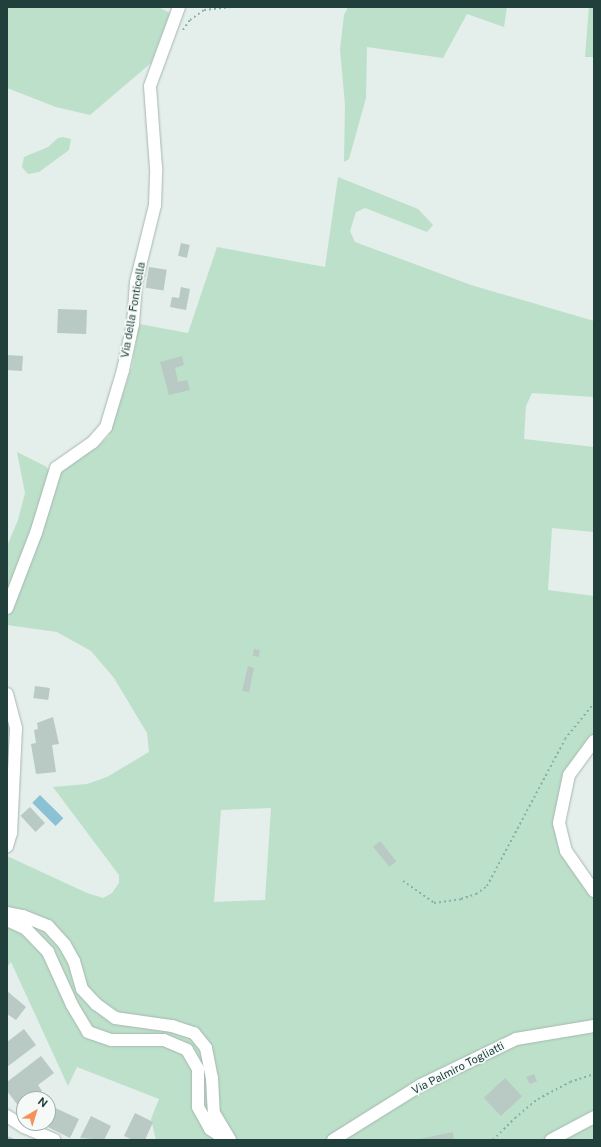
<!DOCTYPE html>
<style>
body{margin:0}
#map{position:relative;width:601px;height:1147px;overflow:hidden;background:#e4eeea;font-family:"Public Sans",sans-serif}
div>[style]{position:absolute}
.green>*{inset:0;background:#bce0c9}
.water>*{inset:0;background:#8ac1d4;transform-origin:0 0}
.building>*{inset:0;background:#b9c9c4;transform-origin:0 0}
.path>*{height:2px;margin-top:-1px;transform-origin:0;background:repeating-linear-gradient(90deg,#83b3a9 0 2px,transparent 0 5px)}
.roads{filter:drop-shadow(0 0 1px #a6b6b2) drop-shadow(0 0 1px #a6b6b2)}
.minor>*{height:12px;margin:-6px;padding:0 6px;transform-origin:6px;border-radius:6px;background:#fff}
span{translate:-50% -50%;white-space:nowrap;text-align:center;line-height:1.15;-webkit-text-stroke:3.5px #f5faf8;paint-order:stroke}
.street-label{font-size:11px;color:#22403b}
.frame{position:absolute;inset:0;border:8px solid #22403b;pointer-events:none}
.north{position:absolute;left:16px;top:1091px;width:40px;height:40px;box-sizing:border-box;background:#f5faf8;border:1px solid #a1b0ac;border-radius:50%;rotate:38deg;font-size:11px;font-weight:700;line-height:16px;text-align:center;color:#22403b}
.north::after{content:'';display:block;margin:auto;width:14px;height:18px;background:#f79059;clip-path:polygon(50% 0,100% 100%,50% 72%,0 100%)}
</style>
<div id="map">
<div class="green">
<div style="clip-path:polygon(7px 7px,158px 7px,170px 13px,151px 63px,90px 115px,56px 107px,7px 88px)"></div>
<div style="clip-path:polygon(348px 7px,507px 7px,504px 27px,467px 14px,443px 58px,367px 47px,366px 98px,349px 159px,344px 162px,345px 105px,340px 49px,344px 15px)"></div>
<div style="clip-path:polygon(589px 7px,594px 7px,594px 57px,585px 57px)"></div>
<div style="clip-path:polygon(63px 137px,71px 139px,69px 150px,39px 172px,28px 174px,22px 167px,24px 157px,48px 147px,58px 138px)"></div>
<div style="clip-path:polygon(evenodd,338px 177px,418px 209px,433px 225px,427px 232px,365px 208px,356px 212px,350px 231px,355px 242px,471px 285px,594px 321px,594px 397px,532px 393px,526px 406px,524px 439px,594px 447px,594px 532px,552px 528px,548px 590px,594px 596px,594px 736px,567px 774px,556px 823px,594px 895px,594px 1140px,156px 1140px,151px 1119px,159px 1099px,77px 1067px,68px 1086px,11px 962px,7px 967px,7px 856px,87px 893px,103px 898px,112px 893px,119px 883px,119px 875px,53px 787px,87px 784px,107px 777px,149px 752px,147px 733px,114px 678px,91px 651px,57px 632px,7px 625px,7px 614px,37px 536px,57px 469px,72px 458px,96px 448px,109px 436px,132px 366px,139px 324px,188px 333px,217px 247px,325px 267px,338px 177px,271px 808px,265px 900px,214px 902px,221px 810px,271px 808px)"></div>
<div style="clip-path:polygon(17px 452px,45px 466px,52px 473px,7px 603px,7px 546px,18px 520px,25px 493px)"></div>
<div style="clip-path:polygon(7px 701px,14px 729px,7px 842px)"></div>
</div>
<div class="water">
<div style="left:40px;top:795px;width:33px;height:11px;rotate:45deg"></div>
</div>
<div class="building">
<div style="left:181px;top:243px;width:9px;height:13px;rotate:13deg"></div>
<div style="left:149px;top:267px;width:18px;height:21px;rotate:9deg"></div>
<div style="clip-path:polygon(181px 287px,190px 289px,186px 310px,170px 307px,172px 297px,179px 298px)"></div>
<div style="left:58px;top:309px;width:29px;height:24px;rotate:2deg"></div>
<div style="left:7px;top:355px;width:16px;height:15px;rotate:4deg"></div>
<div style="clip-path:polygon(182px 356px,184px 365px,175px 368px,178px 382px,187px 380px,190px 390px,169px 395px,160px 362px)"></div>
<div style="left:254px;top:649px;width:6px;height:7px;rotate:9deg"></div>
<div style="clip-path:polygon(248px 666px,254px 668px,249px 692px,242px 691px)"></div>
<div style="left:35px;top:686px;width:15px;height:12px;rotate:8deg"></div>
<div style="clip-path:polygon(53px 717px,59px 744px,52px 745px,56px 772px,36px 774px,31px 744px,36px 743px,34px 730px,38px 729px,37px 723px)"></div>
<div style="left:30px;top:807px;width:22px;height:13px;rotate:47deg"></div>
<div style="left:380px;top:841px;width:26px;height:9px;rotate:51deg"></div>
<div style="clip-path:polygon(7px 991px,26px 1007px,16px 1020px,7px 1014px)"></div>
<div style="clip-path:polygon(24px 1029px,36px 1045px,7px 1067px,7px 1042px)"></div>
<div style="clip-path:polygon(41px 1056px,54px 1073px,38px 1085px,42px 1091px,31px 1099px,24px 1099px,24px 1105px,20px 1108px,7px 1091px,7px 1082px)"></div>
<div style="clip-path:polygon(534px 1074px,537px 1081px,530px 1084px,526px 1077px)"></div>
<div style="left:505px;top:1078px;width:25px;height:29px;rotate:47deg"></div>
<div style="clip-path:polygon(51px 1106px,79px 1119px,70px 1138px,42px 1124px,48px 1123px)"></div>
<div style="clip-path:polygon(135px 1113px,153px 1122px,145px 1140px,133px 1140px,124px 1136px)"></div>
<div style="clip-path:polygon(91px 1116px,111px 1126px,104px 1140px,80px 1138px)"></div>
<div style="clip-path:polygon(453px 1132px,454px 1140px,420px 1140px,420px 1139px)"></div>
<div style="clip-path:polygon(7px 1136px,17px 1140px,7px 1140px)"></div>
</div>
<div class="path">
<div style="left:183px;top:30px;width:12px;rotate:-55deg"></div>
<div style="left:190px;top:20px;width:17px;rotate:-36deg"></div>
<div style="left:204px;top:10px;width:28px;rotate:-6deg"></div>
<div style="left:403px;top:881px;width:38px;rotate:35deg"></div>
<div style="left:434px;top:903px;width:27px;rotate:-8deg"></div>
<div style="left:461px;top:899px;width:16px;rotate:-18deg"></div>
<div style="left:476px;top:894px;width:14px;rotate:-36deg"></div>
<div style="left:487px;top:886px;width:166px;rotate:-62deg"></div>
<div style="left:565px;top:739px;width:46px;rotate:-51.1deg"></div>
<div style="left:493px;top:1140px;width:31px;rotate:-45deg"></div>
<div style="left:515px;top:1118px;width:30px;rotate:-40deg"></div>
<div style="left:538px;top:1099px;width:36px;rotate:-28deg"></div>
<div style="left:570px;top:1082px;width:25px;rotate:-18deg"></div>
</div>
<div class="roads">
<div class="minor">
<div style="left:7px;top:608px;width:80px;rotate:-68.9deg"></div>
<div style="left:36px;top:533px;width:68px;rotate:-72.9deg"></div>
<div style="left:56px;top:468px;width:45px;rotate:-35.1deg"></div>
<div style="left:93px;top:442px;width:20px;rotate:-49deg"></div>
<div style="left:106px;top:427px;width:59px;rotate:-73.4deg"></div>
<div style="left:123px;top:370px;width:47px;rotate:-77.7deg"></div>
<div style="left:133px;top:324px;width:42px;rotate:-85.9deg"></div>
<div style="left:136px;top:282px;width:79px;rotate:-76.1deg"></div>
<div style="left:155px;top:205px;width:37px;rotate:-88deg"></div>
<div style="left:156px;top:168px;width:82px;rotate:-94.2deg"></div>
<div style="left:150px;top:86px;width:84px;rotate:-69.8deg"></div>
<div style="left:7px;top:694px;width:35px;rotate:75deg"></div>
<div style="left:16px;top:728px;width:105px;rotate:92.7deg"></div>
<div style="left:11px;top:833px;width:14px;rotate:107deg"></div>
<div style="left:594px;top:741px;width:42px;rotate:126.3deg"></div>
<div style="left:569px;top:775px;width:49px;rotate:101.8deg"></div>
<div style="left:559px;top:823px;width:29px;rotate:76deg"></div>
<div style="left:566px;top:851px;width:49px;rotate:55deg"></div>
<div style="left:7px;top:913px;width:16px;rotate:11deg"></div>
<div style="left:23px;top:916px;width:27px;rotate:22deg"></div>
<div style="left:48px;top:926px;width:25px;rotate:48deg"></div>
<div style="left:65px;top:945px;width:18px;rotate:61deg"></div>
<div style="left:74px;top:961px;width:29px;rotate:74deg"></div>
<div style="left:82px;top:989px;width:21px;rotate:47deg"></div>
<div style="left:96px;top:1004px;width:24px;rotate:36deg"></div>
<div style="left:115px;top:1018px;width:58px;rotate:8deg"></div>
<div style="left:172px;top:1026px;width:23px;rotate:18deg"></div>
<div style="left:194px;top:1033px;width:19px;rotate:51deg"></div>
<div style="left:206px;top:1048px;width:31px;rotate:79deg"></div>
<div style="left:212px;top:1078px;width:35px;rotate:87deg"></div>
<div style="left:214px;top:1113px;width:31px;rotate:59deg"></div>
<div style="left:7px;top:920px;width:21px;rotate:25deg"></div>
<div style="left:26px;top:929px;width:32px;rotate:46deg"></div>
<div style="left:48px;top:952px;width:58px;rotate:65.6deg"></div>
<div style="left:72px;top:1005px;width:31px;rotate:59deg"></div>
<div style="left:88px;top:1032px;width:24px;rotate:19deg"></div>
<div style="left:111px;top:1040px;width:53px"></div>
<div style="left:164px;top:1040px;width:25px;rotate:23deg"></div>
<div style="left:187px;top:1050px;width:22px;rotate:60deg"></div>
<div style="left:198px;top:1069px;width:38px;rotate:90deg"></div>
<div style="left:198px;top:1107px;width:25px;rotate:61deg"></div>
<div style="left:210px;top:1129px;width:20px;rotate:33deg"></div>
<div style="left:7px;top:1116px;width:20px;rotate:33deg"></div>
<div style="left:24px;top:1127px;width:33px;rotate:23deg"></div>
<div style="left:333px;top:1140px;width:104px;rotate:-32deg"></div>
<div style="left:421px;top:1085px;width:106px;rotate:-25.8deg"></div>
<div style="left:516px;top:1039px;width:79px;rotate:-9.5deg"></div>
<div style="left:551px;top:1140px;width:49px;rotate:-28.1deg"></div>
</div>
</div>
<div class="street-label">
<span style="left:133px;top:310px;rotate:-80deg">Via della Fonticella</span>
<span style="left:458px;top:1068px;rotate:-27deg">Via Palmiro Togliatti</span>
</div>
<div class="frame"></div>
<div class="north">N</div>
</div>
